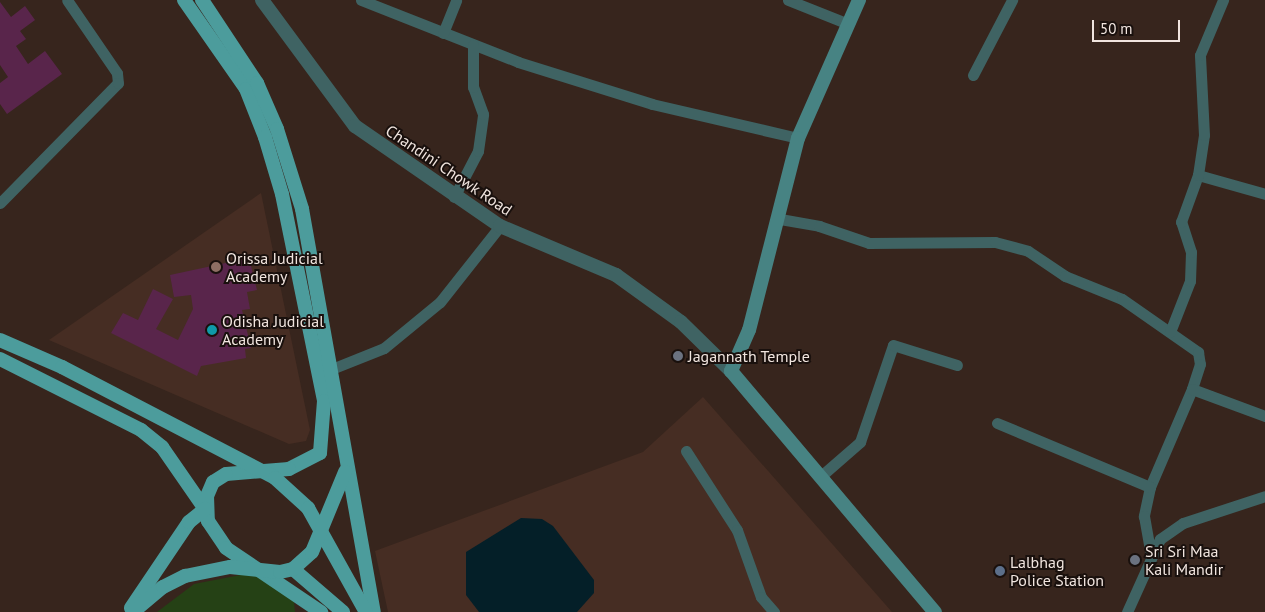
<!DOCTYPE html>
<style>
body{margin:0}
#map{position:relative;width:1265px;height:612px;overflow:hidden;background:#37251d;font-family:"PT Sans",sans-serif}
div>[style]{position:absolute}
.built>*{inset:0;background:#462d23}
.green>*{inset:0;background:#254115}
.water>*{inset:0;background:#041f28}
.building>*{inset:0;background:#59254b}
.minor>*{height:11px;margin:-5.5px;padding:0 5.5px;transform-origin:5.5px;border-radius:5.5px;background:#3f6363}
.tertiary>*{height:14px;margin:-7px;padding:0 7px;transform-origin:7px;border-radius:7px;background:#3f6363}
.secondary>*{height:14px;margin:-7px;padding:0 7px;transform-origin:7px;border-radius:7px;background:#478383}
.primary>*{height:14px;margin:-7px;padding:0 7px;transform-origin:7px;border-radius:7px;background:#4c9c9c}
.dots>*{width:14px;height:14px;translate:-50% -50%;box-sizing:border-box;border:2px solid #19100d;border-radius:50%}
span{translate:-50% -50%;white-space:nowrap;text-align:center;line-height:1.15;-webkit-text-stroke:4px #19100d;paint-order:stroke}
.street-label{font-size:16px;color:#f1e5df}
.poi-label{font-size:16px;color:#f1e5df}
.left{translate:0 -50%;text-align:left}
.scale{position:absolute;left:1092px;top:20px;width:88px;height:22px;box-sizing:border-box;border:2px solid #f1e5df;border-top:0;padding-left:6px;font-size:15px;line-height:18px;white-space:nowrap;color:#f1e5df;-webkit-text-stroke:4px #19100d;paint-order:stroke}
</style>
<div id="map">
<div class="built">
<div style="clip-path:polygon(261px 193px,310px 430px,306px 441px,289px 444px,49px 340px)"></div>
<div style="clip-path:polygon(703px 397px,892px 612px,388px 612px,375px 551px,643px 452px)"></div>
</div>
<div class="green">
<div style="clip-path:polygon(261px 571px,293px 592px,295px 612px,157px 612px,194px 584px)"></div>
</div>
<div class="water">
<div style="clip-path:polygon(521px 518px,542px 519px,553px 526px,594px 580px,594px 593px,577px 612px,479px 612px,466px 595px,466px 552px)"></div>
</div>
<div class="building">
<div style="clip-path:polygon(0 2px,11px 17px,25px 6px,35px 20px,20px 31px,26px 39px,16px 46px,28px 64px,45px 51px,62px 74px,7px 114px,0 104px,0 83px,8px 77px,0 65px)"></div>
<div style="clip-path:polygon(249px 258px,257px 290px,247px 292px,250px 309px,242px 310px,251px 348px,245px 349px,246px 358px,201px 366px,197px 376px,111px 333px,123px 313px,138px 320px,153px 289px,173px 299px,156px 329px,178px 340px,193px 309px,191px 295px,174px 297px,170px 275px)"></div>
</div>
<div class="minor">
<div style="left:361px;top:0;width:169px;rotate:21.5deg"></div>
<div style="left:518px;top:62px;width:140px;rotate:17.4deg"></div>
<div style="left:652px;top:104px;width:150px;rotate:13.1deg"></div>
<div style="left:788px;top:0;width:62px;rotate:21.6deg"></div>
<div style="left:443px;top:33px;width:35px;rotate:-68deg"></div>
<div style="left:973px;top:75px;width:85px;rotate:-62.5deg"></div>
<div style="left:1198px;top:175px;width:70px;rotate:15.8deg"></div>
<div style="left:454px;top:197px;width:52px;rotate:-62.4deg"></div>
<div style="left:478px;top:151px;width:37px;rotate:-82deg"></div>
<div style="left:483px;top:114px;width:29px;rotate:-110deg"></div>
<div style="left:473px;top:87px;width:42px;rotate:-90deg"></div>
<div style="left:0;top:203px;width:168px;rotate:-45.5deg"></div>
<div style="left:118px;top:83px;width:10px;rotate:-96deg"></div>
<div style="left:117px;top:73px;width:88px;rotate:-124.4deg"></div>
<div style="left:780px;top:219px;width:40px;rotate:10deg"></div>
<div style="left:819px;top:226px;width:53px;rotate:18.8deg"></div>
<div style="left:869px;top:243px;width:126px;rotate:-0.5deg"></div>
<div style="left:995px;top:242px;width:34px;rotate:15deg"></div>
<div style="left:1028px;top:251px;width:45px;rotate:34deg"></div>
<div style="left:1065px;top:276px;width:61px;rotate:22deg"></div>
<div style="left:1122px;top:299px;width:93px;rotate:34.9deg"></div>
<div style="left:1198px;top:352px;width:12px;rotate:81deg"></div>
<div style="left:1200px;top:364px;width:26px;rotate:108deg"></div>
<div style="left:1192px;top:389px;width:107px;rotate:113.2deg"></div>
<div style="left:1150px;top:487px;width:30px;rotate:102deg"></div>
<div style="left:1144px;top:516px;width:39px;rotate:80deg"></div>
<div style="left:1170px;top:332px;width:55px;rotate:-68.6deg"></div>
<div style="left:1190px;top:281px;width:29px;rotate:-88deg"></div>
<div style="left:1191px;top:252px;width:32px;rotate:-108deg"></div>
<div style="left:1181px;top:222px;width:50px;rotate:-70.1deg"></div>
<div style="left:1198px;top:175px;width:40px;rotate:-81.5deg"></div>
<div style="left:1204px;top:135px;width:80px;rotate:-92.9deg"></div>
<div style="left:1200px;top:55px;width:60px;rotate:-67.3deg"></div>
<div style="left:329px;top:370px;width:59px;rotate:-21.8deg"></div>
<div style="left:384px;top:348px;width:72px;rotate:-39.4deg"></div>
<div style="left:440px;top:302px;width:97px;rotate:-51.7deg"></div>
<div style="left:1192px;top:389px;width:78px;rotate:20.3deg"></div>
<div style="left:997px;top:423px;width:166px;rotate:22.7deg"></div>
<div style="left:686px;top:451px;width:94px;rotate:57.2deg"></div>
<div style="left:737px;top:530px;width:71px;rotate:70.3deg"></div>
<div style="left:761px;top:597px;width:20px;rotate:49deg"></div>
<div style="left:821px;top:476px;width:52px;rotate:-41.1deg"></div>
<div style="left:860px;top:442px;width:102px;rotate:-71.2deg"></div>
<div style="left:893px;top:345px;width:67px;rotate:17.4deg"></div>
<div style="left:1127px;top:612px;width:80px;rotate:-65.7deg"></div>
<div style="left:1160px;top:539px;width:28px;rotate:-35deg"></div>
<div style="left:1183px;top:523px;width:86px;rotate:-18.2deg"></div>
</div>
<div class="tertiary">
<div style="left:262px;top:0;width:157px;rotate:53.6deg"></div>
<div style="left:355px;top:126px;width:176px;rotate:34.6deg"></div>
<div style="left:500px;top:226px;width:126px;rotate:22.9deg"></div>
<div style="left:616px;top:275px;width:80px;rotate:35.9deg"></div>
<div style="left:681px;top:322px;width:70px;rotate:44.4deg"></div>
</div>
<div class="secondary">
<div style="left:859px;top:0;width:151px;rotate:113.8deg"></div>
<div style="left:798px;top:138px;width:198px;rotate:104.3deg"></div>
<div style="left:749px;top:330px;width:45px;rotate:113.7deg"></div>
<div style="left:731px;top:371px;width:316px;rotate:49.8deg"></div>
</div>
<div class="primary">
<div style="left:184px;top:0;width:108px;rotate:55.1deg"></div>
<div style="left:246px;top:89px;width:52px;rotate:68.4deg"></div>
<div style="left:265px;top:137px;width:59px;rotate:73.4deg"></div>
<div style="left:282px;top:194px;width:211px;rotate:78.5deg"></div>
<div style="left:324px;top:401px;width:52px;rotate:94.4deg"></div>
<div style="left:320px;top:453px;width:35px;rotate:153deg"></div>
<div style="left:289px;top:469px;width:63px;rotate:175.5deg"></div>
<div style="left:226px;top:474px;width:15px;rotate:148deg"></div>
<div style="left:213px;top:482px;width:15px;rotate:113deg"></div>
<div style="left:207px;top:496px;width:25px;rotate:88deg"></div>
<div style="left:208px;top:521px;width:32px;rotate:56deg"></div>
<div style="left:226px;top:548px;width:115px;rotate:34deg"></div>
<div style="left:202px;top:0;width:100px;rotate:56.5deg"></div>
<div style="left:257px;top:83px;width:50px;rotate:66.5deg"></div>
<div style="left:277px;top:129px;width:84px;rotate:72.6deg"></div>
<div style="left:302px;top:209px;width:409px;rotate:79.9deg"></div>
<div style="left:0;top:340px;width:68px;rotate:23.5deg"></div>
<div style="left:62px;top:367px;width:240px;rotate:27.5deg"></div>
<div style="left:275px;top:478px;width:45px;rotate:42.3deg"></div>
<div style="left:308px;top:508px;width:119px;rotate:60.9deg"></div>
<div style="left:0;top:359px;width:158px;rotate:26.7deg"></div>
<div style="left:141px;top:430px;width:27px;rotate:39deg"></div>
<div style="left:162px;top:447px;width:75px;rotate:55.3deg"></div>
<div style="left:293px;top:569px;width:66px;rotate:40.7deg"></div>
<div style="left:131px;top:608px;width:104px;rotate:-56deg"></div>
<div style="left:189px;top:522px;width:21px;rotate:-39deg"></div>
<div style="left:133px;top:612px;width:39px;rotate:-40deg"></div>
<div style="left:163px;top:587px;width:25px;rotate:-27deg"></div>
<div style="left:185px;top:576px;width:46px;rotate:-11.3deg"></div>
<div style="left:230px;top:567px;width:50px;rotate:5.7deg"></div>
<div style="left:280px;top:572px;width:13px;rotate:-13deg"></div>
<div style="left:293px;top:569px;width:25px;rotate:-42deg"></div>
<div style="left:312px;top:552px;width:87px;rotate:-67.6deg"></div>
</div>
<div class="dots">
<div style="left:216px;top:267px;background:#8d6e63"></div>
<div style="left:212px;top:330px;background:#0f9aa8"></div>
<div style="left:678px;top:356px;background:#6b7280"></div>
<div style="left:1135px;top:560px;background:#6b7280"></div>
<div style="left:1000px;top:571px;background:#5c6f8a"></div>
</div>
<div class="street-label">
<span style="left:449px;top:170px;rotate:34deg">Chandini Chowk Road</span>
</div>
<div class="poi-label">
<span class="left" style="left:226px;top:267px">Orissa Judicial<br>Academy</span>
<span class="left" style="left:222px;top:330px">Odisha Judicial<br>Academy</span>
<span class="left" style="left:688px;top:356px">Jagannath Temple</span>
<span class="left" style="left:1145px;top:560px">Sri Sri Maa<br>Kali Mandir</span>
<span class="left" style="left:1010px;top:571px">Lalbhag<br>Police Station</span>
</div>
<div class="scale">50 m</div>
</div>
